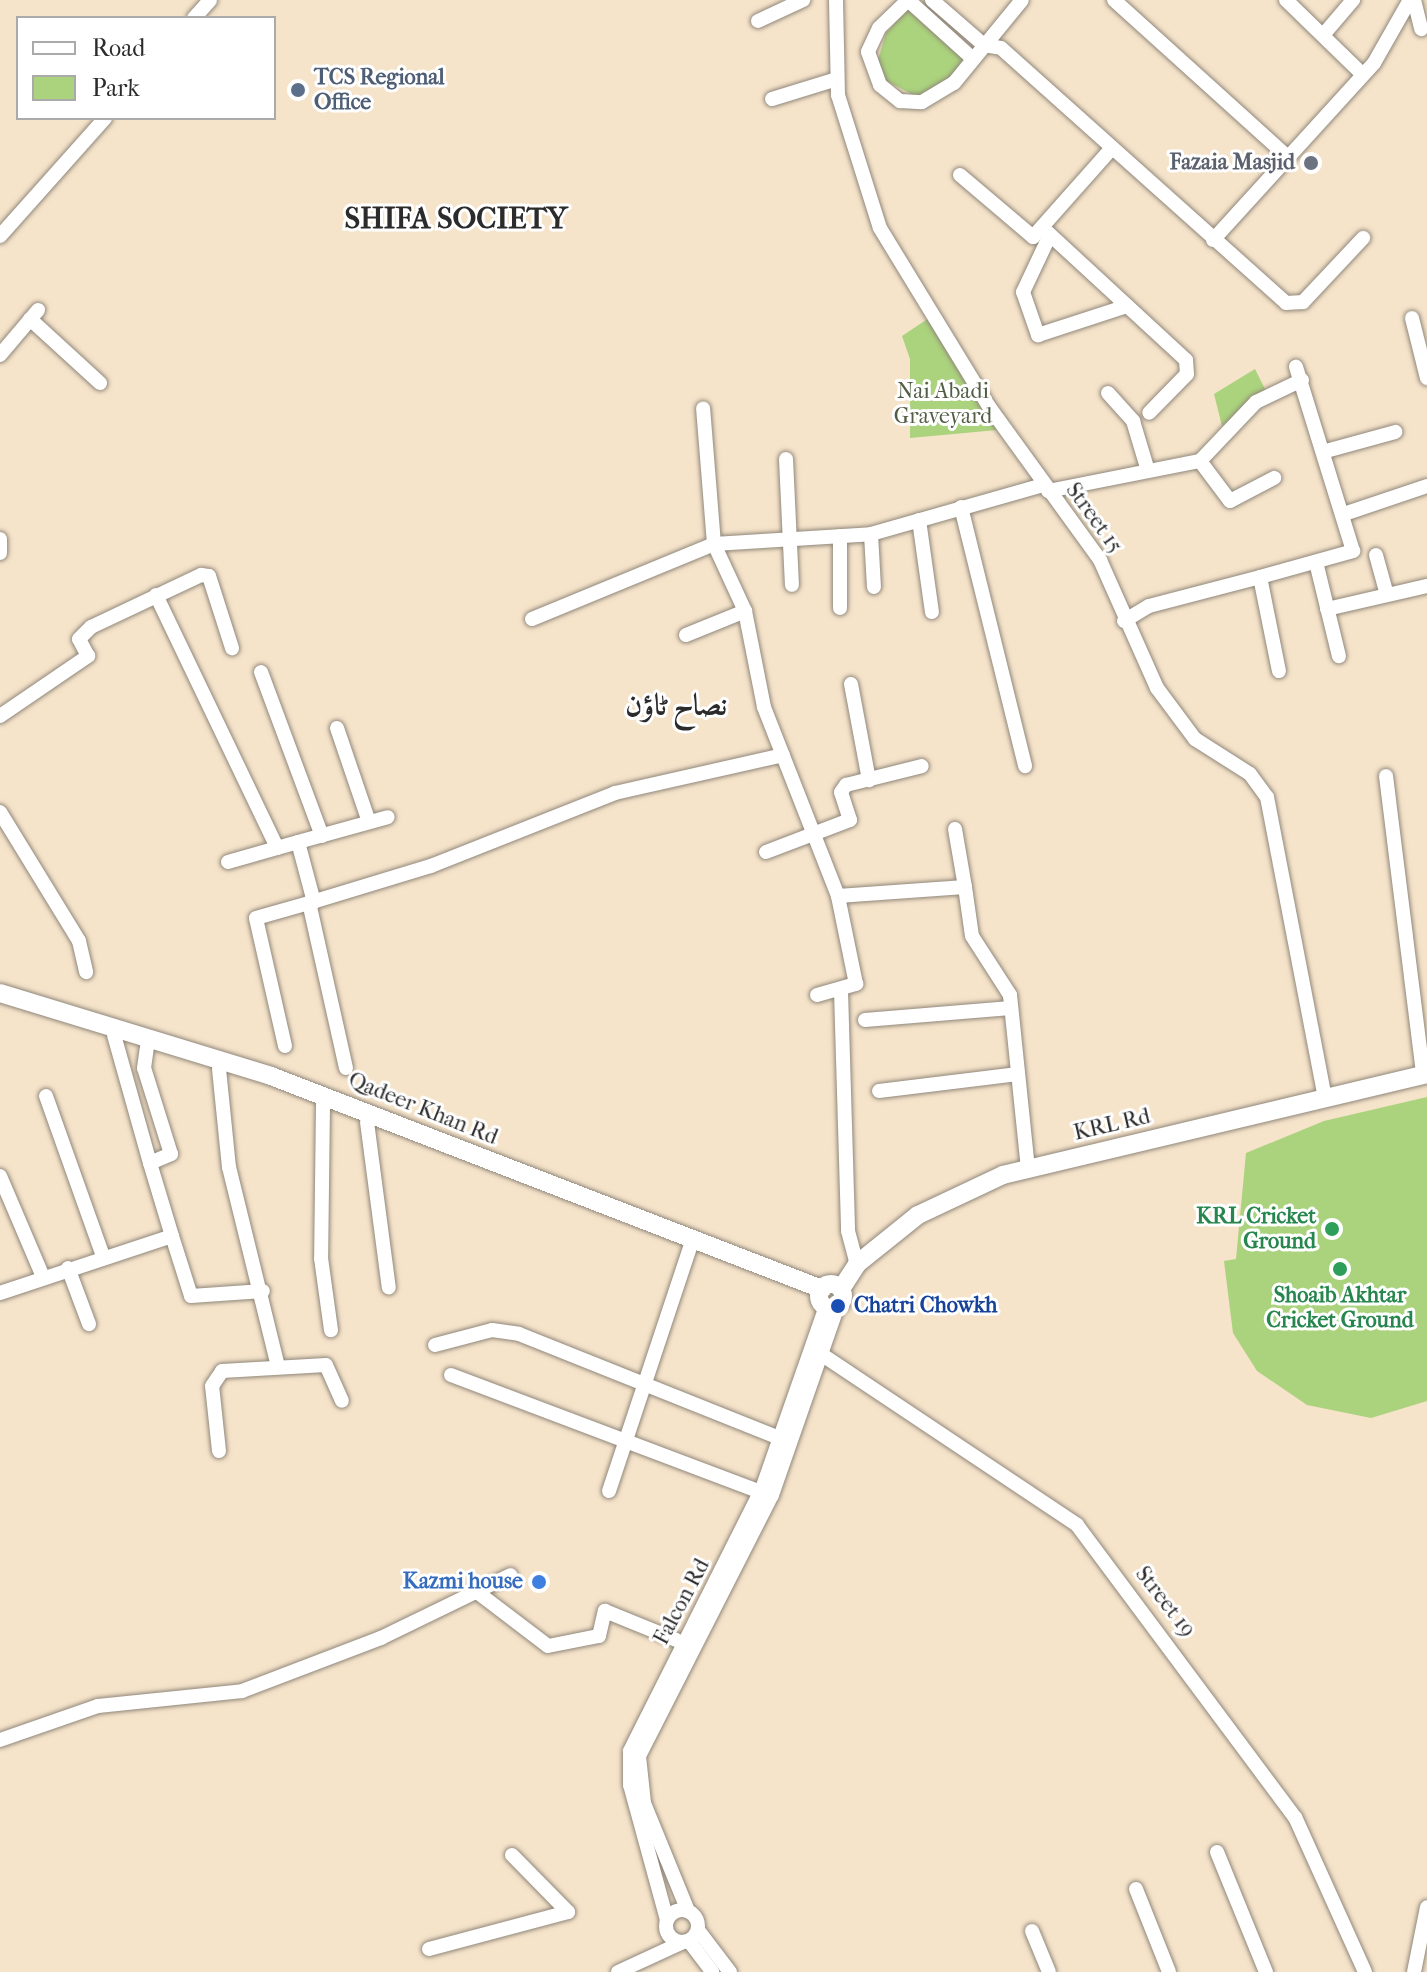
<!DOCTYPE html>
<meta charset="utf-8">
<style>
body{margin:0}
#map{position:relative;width:1427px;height:1972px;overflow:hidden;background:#f5e3ca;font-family:"IM FELL French Canon",Amiri,serif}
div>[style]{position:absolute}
.green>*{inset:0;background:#abd27d}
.roads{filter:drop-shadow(0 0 2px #90877a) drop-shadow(0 0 2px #90877a)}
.minor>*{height:14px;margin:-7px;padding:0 7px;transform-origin:7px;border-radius:7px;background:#fff}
.minor>.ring{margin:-7px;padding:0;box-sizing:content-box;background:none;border:14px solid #fff;border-radius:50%}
.major>*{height:18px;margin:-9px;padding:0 9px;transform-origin:9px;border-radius:9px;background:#fff}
.major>.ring{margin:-9px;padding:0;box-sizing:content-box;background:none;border:18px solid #fff;border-radius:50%}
.dots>*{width:22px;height:22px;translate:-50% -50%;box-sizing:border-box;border:4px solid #fff;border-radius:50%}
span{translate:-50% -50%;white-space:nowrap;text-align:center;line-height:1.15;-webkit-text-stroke:6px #fff;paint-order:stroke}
.service-label{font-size:22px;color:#4e5e75;font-weight:700}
.left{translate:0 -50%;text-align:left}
.worship-label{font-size:22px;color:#5b616d;font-weight:700}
.right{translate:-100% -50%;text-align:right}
.park-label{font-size:22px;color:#515d44}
.street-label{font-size:22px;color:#2b2b2b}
.leisure-label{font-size:22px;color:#27864d;font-weight:700}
.transit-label{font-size:22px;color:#164399;font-weight:700}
.shop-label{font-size:22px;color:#366cbe;font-weight:700}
.district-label{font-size:30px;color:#2b2b2b;font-weight:700}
.legend{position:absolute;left:16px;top:16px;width:260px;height:104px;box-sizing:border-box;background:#fff;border:2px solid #aaa;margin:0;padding:10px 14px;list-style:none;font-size:24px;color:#2b2b2b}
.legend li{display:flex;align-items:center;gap:16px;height:40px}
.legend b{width:40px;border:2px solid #aaa}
</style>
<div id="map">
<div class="green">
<div style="clip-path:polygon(909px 8px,964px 58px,950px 79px,917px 97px,883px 79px,877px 63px,886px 33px)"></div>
<div style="clip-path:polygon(929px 318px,997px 430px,910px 438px,910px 359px,902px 336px)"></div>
<div style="clip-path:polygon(1255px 369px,1266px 391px,1222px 426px,1214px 394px)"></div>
<div style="clip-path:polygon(1427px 1097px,1427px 1401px,1371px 1418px,1307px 1405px,1257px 1371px,1233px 1333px,1224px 1261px,1236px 1259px,1246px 1153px,1324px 1121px)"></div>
</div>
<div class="roads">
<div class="minor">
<div style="left:836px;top:0;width:95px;rotate:88.8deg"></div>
<div style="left:838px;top:95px;width:139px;rotate:72.5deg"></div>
<div style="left:880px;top:228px;width:211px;rotate:58.6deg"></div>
<div style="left:990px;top:408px;width:188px;rotate:54.1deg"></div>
<div style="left:1100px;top:560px;width:140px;rotate:66deg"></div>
<div style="left:1157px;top:688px;width:64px;rotate:53.3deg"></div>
<div style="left:1195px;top:739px;width:65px;rotate:32.5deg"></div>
<div style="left:1250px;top:774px;width:29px;rotate:54deg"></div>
<div style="left:1267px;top:797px;width:308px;rotate:79.1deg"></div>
<div style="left:908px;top:0;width:40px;rotate:136deg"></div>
<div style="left:879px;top:28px;width:26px;rotate:115deg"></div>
<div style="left:868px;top:52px;width:35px;rotate:70deg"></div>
<div style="left:880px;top:85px;width:26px;rotate:39deg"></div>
<div style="left:900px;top:101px;width:22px;rotate:3deg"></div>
<div style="left:922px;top:102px;width:37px;rotate:-31deg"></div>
<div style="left:954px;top:83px;width:107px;rotate:-50.7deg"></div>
<div style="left:908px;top:0;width:88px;rotate:42.2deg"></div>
<div style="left:932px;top:0;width:69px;rotate:40.9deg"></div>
<div style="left:984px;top:45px;width:17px;rotate:10deg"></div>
<div style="left:1001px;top:48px;width:382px;rotate:41.8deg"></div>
<div style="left:1286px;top:303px;width:17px;rotate:-3deg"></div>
<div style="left:1303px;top:302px;width:88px;rotate:-46.8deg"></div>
<div style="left:1114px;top:0;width:234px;rotate:42.1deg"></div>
<div style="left:1286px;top:0;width:103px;rotate:44.2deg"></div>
<div style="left:1414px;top:0;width:30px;rotate:76deg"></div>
<div style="left:194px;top:18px;width:24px;rotate:-48deg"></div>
<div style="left:758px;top:21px;width:50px;rotate:-25deg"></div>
<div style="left:1324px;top:34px;width:45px;rotate:-49.5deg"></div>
<div style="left:772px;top:99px;width:68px;rotate:-17.1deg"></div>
<div style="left:960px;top:175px;width:96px;rotate:40.3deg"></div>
<div style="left:1033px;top:237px;width:118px;rotate:-48.4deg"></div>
<div style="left:1045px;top:230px;width:192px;rotate:42.7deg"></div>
<div style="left:1186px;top:360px;width:14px;rotate:86deg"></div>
<div style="left:1187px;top:374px;width:54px;rotate:134.3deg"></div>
<div style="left:0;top:236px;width:158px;rotate:-48.3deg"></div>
<div style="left:1049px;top:237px;width:61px;rotate:115.3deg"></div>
<div style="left:1023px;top:292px;width:46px;rotate:70.8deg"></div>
<div style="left:1038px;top:335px;width:94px;rotate:-18deg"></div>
<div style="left:1213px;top:240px;width:239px;rotate:-47.7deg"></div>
<div style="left:1374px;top:63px;width:73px;rotate:-60.3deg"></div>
<div style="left:1412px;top:318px;width:62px;rotate:76deg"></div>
<div style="left:30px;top:319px;width:95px;rotate:42.4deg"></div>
<div style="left:0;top:355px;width:59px;rotate:-49.8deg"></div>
<div style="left:1108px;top:393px;width:38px;rotate:48deg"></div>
<div style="left:1133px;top:421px;width:52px;rotate:73.3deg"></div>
<div style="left:1326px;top:451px;width:72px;rotate:-15.4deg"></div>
<div style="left:786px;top:459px;width:126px;rotate:87.3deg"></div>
<div style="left:1200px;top:461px;width:50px;rotate:53.1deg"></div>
<div style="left:1230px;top:501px;width:50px;rotate:-27.6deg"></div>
<div style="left:1048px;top:491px;width:155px;rotate:-11.2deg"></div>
<div style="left:1200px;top:461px;width:81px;rotate:-46.5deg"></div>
<div style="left:1256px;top:402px;width:51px;rotate:-25.6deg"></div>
<div style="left:961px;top:507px;width:267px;rotate:76.1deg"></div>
<div style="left:1344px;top:514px;width:88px;rotate:-18.6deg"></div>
<div style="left:919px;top:520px;width:93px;rotate:82deg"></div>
<div style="left:871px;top:534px;width:53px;rotate:86.8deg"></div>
<div style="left:840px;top:536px;width:72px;rotate:90deg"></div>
<div style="left:0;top:539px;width:14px;rotate:90deg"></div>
<div style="left:1376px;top:555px;width:41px;rotate:74.6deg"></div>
<div style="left:1316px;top:562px;width:97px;rotate:76.3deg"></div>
<div style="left:1260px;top:577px;width:97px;rotate:-15.6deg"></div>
<div style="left:1353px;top:551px;width:193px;rotate:-107.2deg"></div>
<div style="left:156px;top:595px;width:280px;rotate:64.4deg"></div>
<div style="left:277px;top:848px;width:22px;rotate:-16deg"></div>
<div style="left:298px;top:842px;width:62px;rotate:75.1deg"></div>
<div style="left:1327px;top:609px;width:103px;rotate:-13deg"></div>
<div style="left:532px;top:619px;width:197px;rotate:-22.4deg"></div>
<div style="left:714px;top:544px;width:136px;rotate:-94.6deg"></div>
<div style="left:1124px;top:621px;width:29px;rotate:-31deg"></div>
<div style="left:1149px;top:606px;width:115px;rotate:-14.6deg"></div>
<div style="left:1260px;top:577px;width:96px;rotate:78.6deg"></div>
<div style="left:686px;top:635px;width:64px;rotate:-22.1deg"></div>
<div style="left:261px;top:672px;width:175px;rotate:69.6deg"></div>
<div style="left:851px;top:684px;width:98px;rotate:79.4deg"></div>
<div style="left:0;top:716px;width:107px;rotate:-34.3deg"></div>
<div style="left:88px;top:656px;width:19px;rotate:-118deg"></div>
<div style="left:79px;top:639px;width:17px;rotate:-45deg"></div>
<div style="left:91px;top:627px;width:122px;rotate:-25.3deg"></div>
<div style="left:201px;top:575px;width:8px;rotate:7deg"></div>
<div style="left:209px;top:576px;width:76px;rotate:72.3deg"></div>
<div style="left:337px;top:728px;width:99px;rotate:71.2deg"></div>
<div style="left:1386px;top:776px;width:301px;rotate:82.9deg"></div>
<div style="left:0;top:812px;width:151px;rotate:58.5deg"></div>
<div style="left:79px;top:941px;width:32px;rotate:77deg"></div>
<div style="left:955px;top:829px;width:59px;rotate:80.2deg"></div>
<div style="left:298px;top:842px;width:93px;rotate:-15.5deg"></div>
<div style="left:766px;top:852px;width:90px;rotate:-20.9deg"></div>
<div style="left:850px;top:820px;width:29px;rotate:-108deg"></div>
<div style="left:841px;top:792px;width:9px;rotate:-54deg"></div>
<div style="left:846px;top:785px;width:78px;rotate:-14deg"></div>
<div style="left:228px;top:862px;width:51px;rotate:-15.9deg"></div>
<div style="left:838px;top:896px;width:127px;rotate:-4.1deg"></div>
<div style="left:965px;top:887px;width:49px;rotate:81.9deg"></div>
<div style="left:972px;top:936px;width:70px;rotate:57.2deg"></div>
<div style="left:1010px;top:995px;width:175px;rotate:84.1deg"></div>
<div style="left:841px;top:991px;width:240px;rotate:88.3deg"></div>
<div style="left:848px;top:1231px;width:34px;rotate:75deg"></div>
<div style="left:817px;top:995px;width:41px;rotate:-15.8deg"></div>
<div style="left:856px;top:984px;width:90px;rotate:-101.6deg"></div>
<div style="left:838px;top:896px;width:203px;rotate:-111.4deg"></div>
<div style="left:764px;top:707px;width:98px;rotate:-101.2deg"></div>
<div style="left:745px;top:611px;width:74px;rotate:-114.8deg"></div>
<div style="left:714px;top:544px;width:157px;rotate:-3.6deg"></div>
<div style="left:871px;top:534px;width:179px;rotate:-15.9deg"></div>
<div style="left:865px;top:1020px;width:146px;rotate:-4.7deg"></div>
<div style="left:114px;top:1035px;width:133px;rotate:74.3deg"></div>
<div style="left:285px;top:1046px;width:131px;rotate:-102.8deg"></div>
<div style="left:256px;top:918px;width:55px;rotate:-15.8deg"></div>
<div style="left:346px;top:1068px;width:169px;rotate:-102.6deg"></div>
<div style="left:309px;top:903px;width:127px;rotate:-16.9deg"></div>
<div style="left:431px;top:866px;width:198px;rotate:-21.6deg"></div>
<div style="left:615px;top:793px;width:172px;rotate:-12.7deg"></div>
<div style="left:219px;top:1069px;width:99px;rotate:84.2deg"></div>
<div style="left:229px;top:1167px;width:205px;rotate:76.2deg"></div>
<div style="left:879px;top:1091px;width:140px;rotate:-7deg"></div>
<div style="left:46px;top:1096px;width:170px;rotate:70.4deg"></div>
<div style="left:323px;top:1104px;width:154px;rotate:90.7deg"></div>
<div style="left:321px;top:1258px;width:73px;rotate:82.1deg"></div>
<div style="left:367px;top:1122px;width:167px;rotate:82.5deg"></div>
<div style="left:0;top:1176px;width:110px;rotate:66.9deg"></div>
<div style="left:172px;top:1236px;width:63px;rotate:72.4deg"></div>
<div style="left:191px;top:1296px;width:72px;rotate:-4deg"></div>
<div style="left:68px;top:1268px;width:60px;rotate:69.4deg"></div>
<div style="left:0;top:1293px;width:181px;rotate:-18.3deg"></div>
<div style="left:172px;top:1236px;width:76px;rotate:-106.8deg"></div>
<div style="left:150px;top:1163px;width:23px;rotate:-23deg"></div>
<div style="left:171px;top:1154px;width:90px;rotate:-107.4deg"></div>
<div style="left:144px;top:1068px;width:22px;rotate:-82deg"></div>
<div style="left:435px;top:1345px;width:59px;rotate:-14.7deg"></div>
<div style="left:492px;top:1330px;width:27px;rotate:8deg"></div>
<div style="left:519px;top:1334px;width:277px;rotate:21.8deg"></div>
<div style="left:824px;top:1356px;width:304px;rotate:33.7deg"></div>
<div style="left:1077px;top:1525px;width:364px;rotate:53.3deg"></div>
<div style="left:1295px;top:1817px;width:170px;rotate:65.7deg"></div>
<div style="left:451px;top:1375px;width:325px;rotate:20.7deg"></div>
<div style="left:219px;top:1451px;width:65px;rotate:-96.1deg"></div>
<div style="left:212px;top:1386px;width:18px;rotate:-56deg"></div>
<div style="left:222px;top:1371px;width:104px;rotate:-3.3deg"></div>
<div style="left:326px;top:1365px;width:39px;rotate:66deg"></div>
<div style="left:609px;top:1491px;width:257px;rotate:-71.6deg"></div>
<div style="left:477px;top:1592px;width:89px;rotate:37.3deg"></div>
<div style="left:548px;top:1646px;width:52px;rotate:-11.1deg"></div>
<div style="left:599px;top:1636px;width:26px;rotate:-77deg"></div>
<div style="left:605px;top:1611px;width:77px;rotate:22.2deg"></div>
<div style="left:0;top:1740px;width:104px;rotate:-19.1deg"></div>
<div style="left:98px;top:1706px;width:145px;rotate:-5.9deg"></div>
<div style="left:242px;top:1691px;width:149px;rotate:-20.9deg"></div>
<div style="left:381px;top:1638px;width:144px;rotate:-25.9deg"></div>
<div style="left:1217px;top:1852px;width:130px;rotate:67.8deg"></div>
<div style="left:1136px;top:1889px;width:89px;rotate:68.3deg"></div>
<div class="ring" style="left:666px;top:1910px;width:18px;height:18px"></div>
<div style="left:688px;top:1911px;width:117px;rotate:-112.2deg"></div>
<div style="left:644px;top:1803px;width:47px;rotate:-96.1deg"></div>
<div style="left:639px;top:1756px;width:293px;rotate:-63deg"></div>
<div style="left:772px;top:1495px;width:200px;rotate:-70.8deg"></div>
<div style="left:667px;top:1920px;width:140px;rotate:-105.3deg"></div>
<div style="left:630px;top:1785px;width:34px;rotate:-90deg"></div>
<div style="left:630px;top:1751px;width:297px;rotate:-63.3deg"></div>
<div style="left:763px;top:1486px;width:191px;rotate:-70.7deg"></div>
<div style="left:698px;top:1930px;width:53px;rotate:52.7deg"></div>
<div style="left:1032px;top:1931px;width:44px;rotate:67.5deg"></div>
<div style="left:689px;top:1941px;width:39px;rotate:53deg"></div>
<div style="left:429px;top:1949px;width:144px;rotate:-14.9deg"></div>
<div style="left:568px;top:1912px;width:80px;rotate:-134.5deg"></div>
<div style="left:618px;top:1972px;width:72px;rotate:-24.8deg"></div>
<div style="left:1414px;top:1972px;width:66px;rotate:-78.7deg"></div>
</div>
<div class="major">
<div style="left:0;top:993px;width:283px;rotate:17deg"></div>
<div style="left:271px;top:1076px;width:591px;rotate:21.14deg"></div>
<div class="ring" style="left:819px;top:1284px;width:6px;height:6px"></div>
<div style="left:841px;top:1289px;width:30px;rotate:-57deg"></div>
<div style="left:857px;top:1264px;width:78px;rotate:-38.8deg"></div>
<div style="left:918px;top:1215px;width:94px;rotate:-25.2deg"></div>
<div style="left:1003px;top:1175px;width:436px;rotate:-13.4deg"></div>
</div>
</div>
<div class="dots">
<div style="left:298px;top:90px;background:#5c6f8a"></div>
<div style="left:1311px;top:163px;background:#6b7280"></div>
<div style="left:1332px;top:1229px;background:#2e9e5b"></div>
<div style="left:1340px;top:1269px;background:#2e9e5b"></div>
<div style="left:838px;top:1306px;background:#1a4fb4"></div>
<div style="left:539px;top:1582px;background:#3f7fe0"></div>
</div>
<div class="service-label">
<span class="left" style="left:314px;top:90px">TCS Regional<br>Office</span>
</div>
<div class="worship-label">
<span class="right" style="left:1295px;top:163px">Fazaia Masjid</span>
</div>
<div class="park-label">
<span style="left:943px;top:404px">Nai Abadi<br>Graveyard</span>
</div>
<div class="street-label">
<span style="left:1094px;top:518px;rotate:54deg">Street 15</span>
<span style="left:423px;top:1109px;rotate:22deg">Qadeer Khan Rd</span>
<span style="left:1112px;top:1125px;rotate:-13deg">KRL Rd</span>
<span style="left:682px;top:1602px;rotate:-62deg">Falcon Rd</span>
<span style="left:1165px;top:1602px;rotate:52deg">Street 19</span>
</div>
<div class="leisure-label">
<span class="right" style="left:1316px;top:1229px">KRL Cricket<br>Ground</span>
<span style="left:1340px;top:1308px">Shoaib Akhtar<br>Cricket Ground</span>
</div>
<div class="transit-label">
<span class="left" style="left:854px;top:1306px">Chatri Chowkh</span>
</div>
<div class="shop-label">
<span class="right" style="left:523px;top:1582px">Kazmi house</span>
</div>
<div class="district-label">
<span style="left:456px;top:219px">SHIFA SOCIETY</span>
<span style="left:676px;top:706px">نصاح ٹاؤن</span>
</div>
<ul class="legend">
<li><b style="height:10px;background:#fff"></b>Road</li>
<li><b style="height:22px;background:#abd27d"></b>Park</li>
</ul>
</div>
